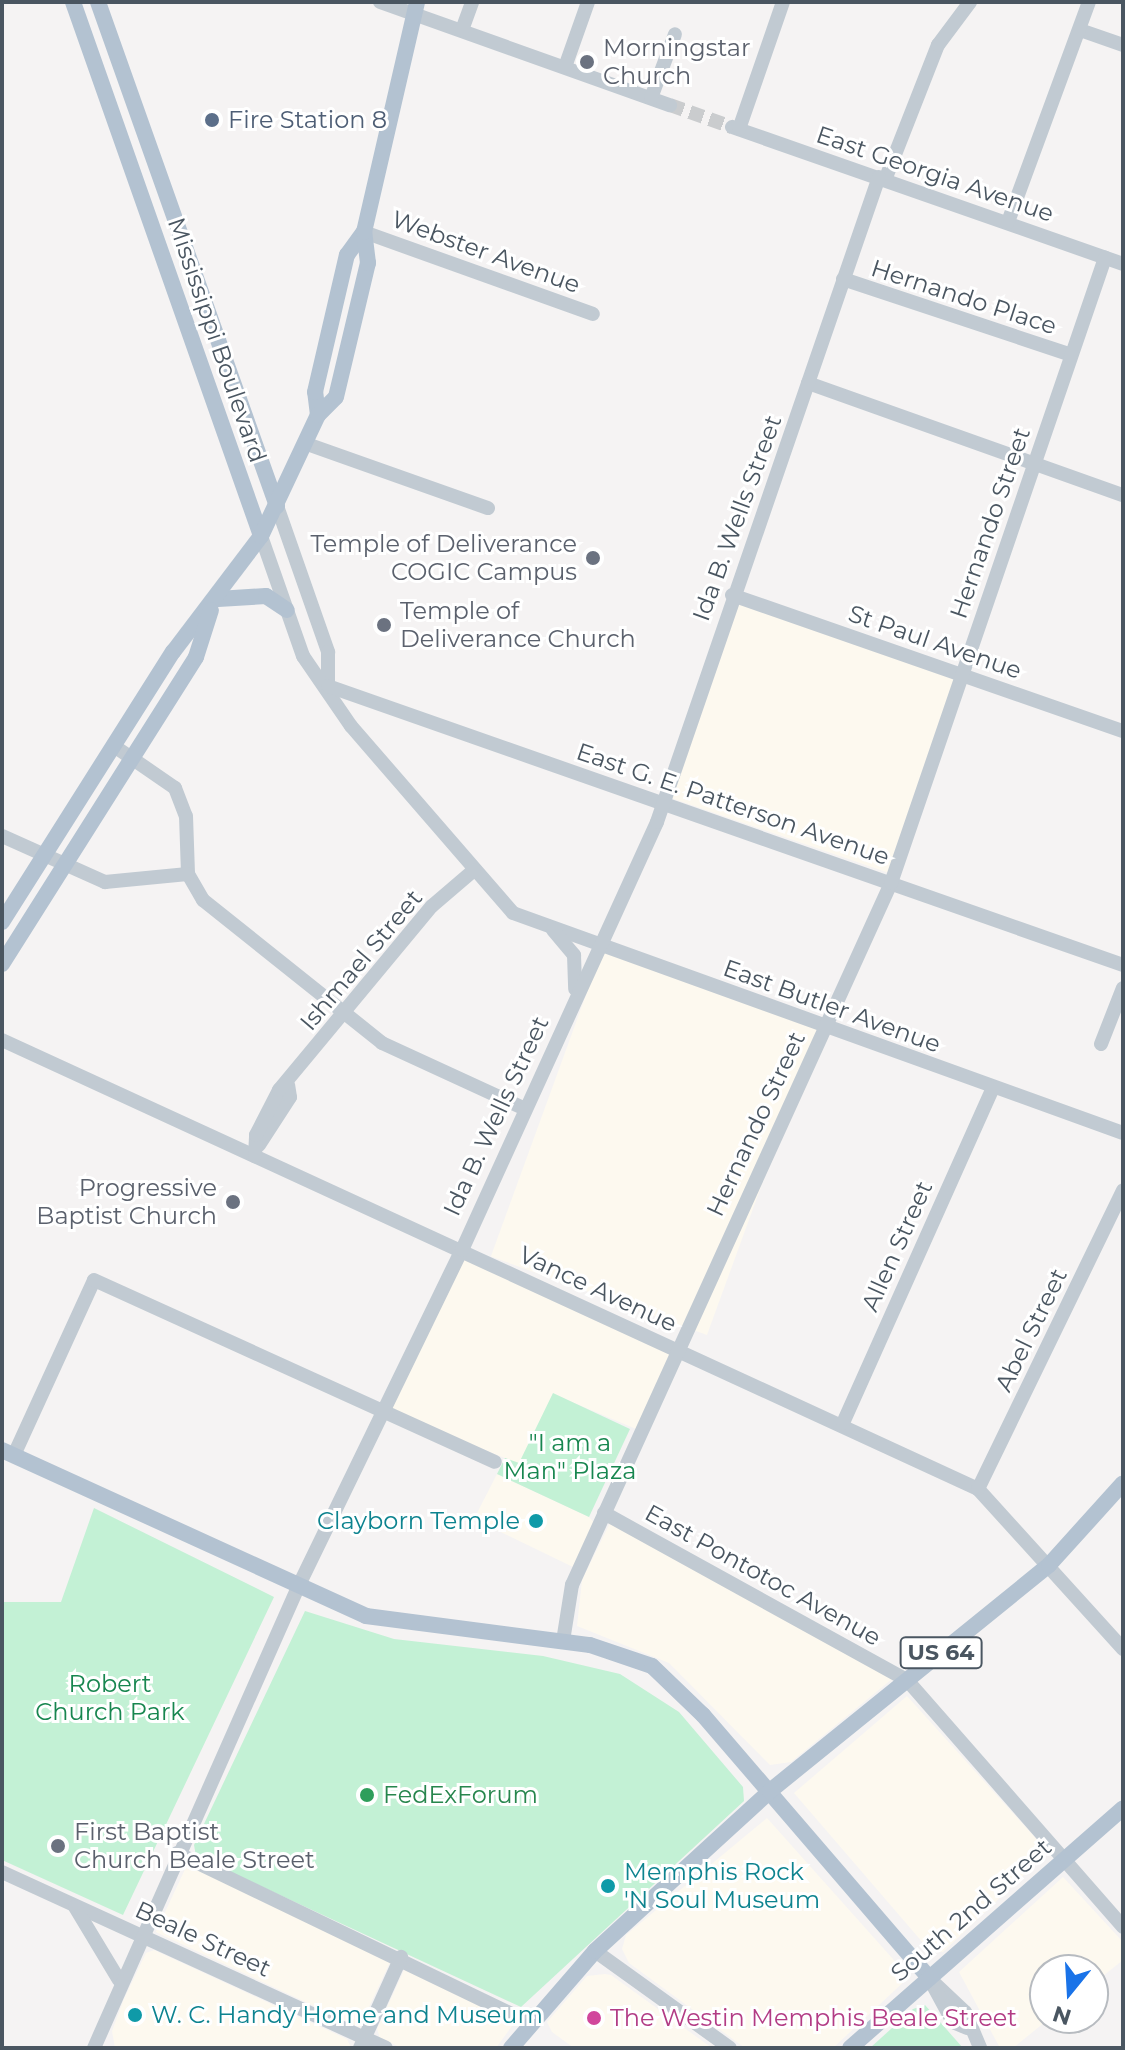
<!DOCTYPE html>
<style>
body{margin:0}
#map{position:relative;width:1125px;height:2050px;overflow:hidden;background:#f5f3f3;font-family:Montserrat,sans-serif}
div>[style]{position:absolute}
.commercial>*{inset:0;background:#fdf9ef;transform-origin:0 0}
.green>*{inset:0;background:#c3f1d5}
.minor-tunnel>*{height:14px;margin-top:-7px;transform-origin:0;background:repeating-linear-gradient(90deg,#caccce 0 14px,transparent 0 21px)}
.minor>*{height:14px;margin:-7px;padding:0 7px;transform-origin:7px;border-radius:7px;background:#c1cad2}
.major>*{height:16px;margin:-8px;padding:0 8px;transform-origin:8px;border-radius:8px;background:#b3c2d1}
.dots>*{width:22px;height:22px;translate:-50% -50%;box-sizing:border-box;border:4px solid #fff;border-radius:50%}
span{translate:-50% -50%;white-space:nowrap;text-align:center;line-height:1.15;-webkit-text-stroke:6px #fff;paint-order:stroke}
.shield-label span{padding:2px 6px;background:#fff;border:2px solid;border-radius:6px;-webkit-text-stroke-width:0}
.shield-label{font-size:22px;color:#4a5661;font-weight:700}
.worship-label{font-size:24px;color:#5b616d}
.left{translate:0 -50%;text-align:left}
.right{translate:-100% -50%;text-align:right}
.service-label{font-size:24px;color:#4e5e75}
.street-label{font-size:24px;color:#4a5661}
.park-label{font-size:24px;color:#17864f}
.culture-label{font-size:24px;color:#0d838f}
.leisure-label{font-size:24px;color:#27864d}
.hotel-label{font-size:24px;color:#b23c85}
.frame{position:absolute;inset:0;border:4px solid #4a5661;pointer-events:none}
.north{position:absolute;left:1029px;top:1954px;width:80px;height:80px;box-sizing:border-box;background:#fff;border:2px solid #b7bbc0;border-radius:50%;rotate:198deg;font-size:22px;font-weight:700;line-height:32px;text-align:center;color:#4a5661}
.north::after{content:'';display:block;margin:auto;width:28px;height:36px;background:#1a73e8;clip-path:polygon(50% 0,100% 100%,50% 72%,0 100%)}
</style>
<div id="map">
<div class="commercial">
<div style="left:735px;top:601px;width:235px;height:207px;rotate:19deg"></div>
<div style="left:602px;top:951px;width:230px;height:325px;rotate:20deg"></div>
<div style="clip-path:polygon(464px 1254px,672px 1353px,636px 1429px,553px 1394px,519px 1464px,390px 1411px)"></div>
<div style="clip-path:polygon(497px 1474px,589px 1517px,597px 1526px,575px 1568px,474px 1519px)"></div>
<div style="clip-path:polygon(610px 1523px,892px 1679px,791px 1762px,770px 1765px,669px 1663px,577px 1626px,582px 1580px)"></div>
<div style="clip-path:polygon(907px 1696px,1048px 1852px,943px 1952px,930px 1951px,794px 1793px)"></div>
<div style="clip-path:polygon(767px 1818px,909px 1977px,833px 2048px,745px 2048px,629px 1963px,622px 1949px,626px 1935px)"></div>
<div style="left:187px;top:1865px;width:225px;height:74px;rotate:25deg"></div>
<div style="clip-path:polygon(1063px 1877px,1123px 1942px,1123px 1960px,1093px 1984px,1093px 1970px,1045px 1970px,1050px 2018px,1013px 2048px,1000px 2048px,959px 1972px)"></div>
<div style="clip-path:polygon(154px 1950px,347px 2039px,351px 2048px,115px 2048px,112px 2031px,124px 1999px,146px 1953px)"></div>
<div style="clip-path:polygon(405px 1968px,514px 2022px,512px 2026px,496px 2048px,402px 2048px,380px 2038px,377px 2029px)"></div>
<div style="clip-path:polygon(605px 1974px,611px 1975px,712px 2048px,574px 2048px,552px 2032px,547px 2022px,587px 1976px)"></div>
</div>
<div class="green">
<div style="clip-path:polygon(553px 1393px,630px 1429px,589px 1517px,497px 1474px,505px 1458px,519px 1463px)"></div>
<div style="clip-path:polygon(94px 1508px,274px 1597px,123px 1915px,2px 1860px,2px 1602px,61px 1602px)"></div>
<div style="clip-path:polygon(305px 1611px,394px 1639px,543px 1656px,620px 1674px,679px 1712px,743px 1787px,744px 1801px,521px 2007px,196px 1856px,194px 1845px)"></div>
<div style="clip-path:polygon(925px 2005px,963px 2048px,870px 2048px,913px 2009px)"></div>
</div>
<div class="minor-tunnel">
<div style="left:670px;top:105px;width:66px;rotate:19.5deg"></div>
</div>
<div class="minor">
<div style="left:380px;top:2px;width:308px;rotate:19.6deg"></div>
<div style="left:462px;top:30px;width:30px;rotate:-70deg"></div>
<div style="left:1080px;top:30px;width:46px;rotate:19.2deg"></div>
<div style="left:565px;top:67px;width:69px;rotate:-70.5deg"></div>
<div style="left:651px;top:98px;width:68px;rotate:-69.4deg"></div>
<div style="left:732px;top:127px;width:414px;rotate:19.3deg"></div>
<div style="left:739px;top:129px;width:134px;rotate:-70.9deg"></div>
<div style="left:885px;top:180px;width:145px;rotate:-68.6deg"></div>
<div style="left:938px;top:45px;width:54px;rotate:-53.3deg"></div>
<div style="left:1008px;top:222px;width:234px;rotate:-69.8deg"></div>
<div style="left:364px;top:232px;width:243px;rotate:19.7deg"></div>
<div style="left:843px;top:279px;width:240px;rotate:18.4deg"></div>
<div style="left:808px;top:383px;width:334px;rotate:19.6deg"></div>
<div style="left:307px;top:444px;width:192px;rotate:19.5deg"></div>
<div style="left:277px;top:506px;width:155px;rotate:70.7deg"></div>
<div style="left:328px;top:652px;width:34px;rotate:90deg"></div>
<div style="left:261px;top:536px;width:127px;rotate:70.7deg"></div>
<div style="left:303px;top:656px;width:85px;rotate:55.6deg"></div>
<div style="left:351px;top:726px;width:247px;rotate:49.1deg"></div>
<div style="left:513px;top:913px;width:648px;rotate:19.83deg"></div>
<div style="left:732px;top:595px;width:414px;rotate:19.2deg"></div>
<div style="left:328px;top:686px;width:843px;rotate:19.34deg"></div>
<div style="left:114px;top:746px;width:74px;rotate:34.5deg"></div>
<div style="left:175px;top:788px;width:30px;rotate:69deg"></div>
<div style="left:186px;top:816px;width:58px;rotate:88deg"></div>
<div style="left:188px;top:874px;width:30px;rotate:60deg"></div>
<div style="left:203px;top:900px;width:229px;rotate:38.6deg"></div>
<div style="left:382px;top:1043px;width:155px;rotate:24.7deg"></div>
<div style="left:2px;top:836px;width:113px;rotate:24.1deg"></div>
<div style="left:105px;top:882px;width:83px;rotate:-5.5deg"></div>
<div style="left:553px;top:930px;width:33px;rotate:50deg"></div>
<div style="left:574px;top:955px;width:34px;rotate:88deg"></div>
<div style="left:2px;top:1040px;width:1074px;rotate:24.7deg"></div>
<div style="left:978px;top:1489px;width:216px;rotate:47.8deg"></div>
<div style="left:1101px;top:1044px;width:60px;rotate:-68.6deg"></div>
<div style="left:259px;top:1145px;width:57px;rotate:-57.1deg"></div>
<div style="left:290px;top:1097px;width:12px;rotate:-99deg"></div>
<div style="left:255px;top:1156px;width:21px;rotate:-87deg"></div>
<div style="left:256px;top:1135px;width:51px;rotate:-62.9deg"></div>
<div style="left:279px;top:1090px;width:239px;rotate:-50.3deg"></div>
<div style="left:432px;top:906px;width:55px;rotate:-40.6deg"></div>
<div style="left:843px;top:1423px;width:368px;rotate:-65.9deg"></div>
<div style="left:14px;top:1455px;width:192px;rotate:-65.4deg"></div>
<div style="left:94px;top:1280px;width:440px;rotate:24.4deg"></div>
<div style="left:978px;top:1489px;width:332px;rotate:-64.1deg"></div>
<div style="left:604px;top:1513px;width:346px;rotate:28.9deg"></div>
<div style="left:907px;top:1680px;width:328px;rotate:48.8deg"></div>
<div style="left:563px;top:1641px;width:57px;rotate:-80.9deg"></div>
<div style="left:572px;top:1585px;width:771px;rotate:-65.56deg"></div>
<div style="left:891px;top:883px;width:661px;rotate:-71.1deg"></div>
<div style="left:177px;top:1853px;width:393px;rotate:25.7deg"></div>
<div style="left:2px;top:1872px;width:422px;rotate:24.6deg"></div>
<div style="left:75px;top:1907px;width:85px;rotate:58.9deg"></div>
<div style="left:595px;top:1951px;width:166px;rotate:35.7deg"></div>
<div style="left:929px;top:1978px;width:50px;rotate:43.4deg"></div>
<div style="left:965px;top:2012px;width:39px;rotate:67deg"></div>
<div style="left:929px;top:1978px;width:50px;rotate:61.4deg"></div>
<div style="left:953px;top:2022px;width:15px;rotate:23deg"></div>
<div style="left:94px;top:2048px;width:506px;rotate:-66.12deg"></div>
<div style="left:299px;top:1585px;width:373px;rotate:-64.1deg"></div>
<div style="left:462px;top:1250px;width:470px;rotate:-65.5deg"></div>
<div style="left:657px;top:822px;width:682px;rotate:-71.01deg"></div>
<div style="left:360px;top:2048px;width:100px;rotate:-65.7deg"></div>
</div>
<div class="major">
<div style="left:73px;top:2px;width:566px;rotate:70.6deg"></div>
<div style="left:98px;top:2px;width:535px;rotate:70.45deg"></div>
<div style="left:318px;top:415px;width:23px;rotate:-97deg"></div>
<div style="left:315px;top:392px;width:141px;rotate:-76.9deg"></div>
<div style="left:347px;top:255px;width:29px;rotate:-54deg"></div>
<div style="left:218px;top:599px;width:48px;rotate:-3.6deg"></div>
<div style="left:266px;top:596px;width:25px;rotate:34deg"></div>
<div style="left:2px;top:922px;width:320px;rotate:-57.7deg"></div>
<div style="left:173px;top:652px;width:146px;rotate:-52.8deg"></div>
<div style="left:261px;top:536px;width:134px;rotate:-64.8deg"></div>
<div style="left:318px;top:415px;width:25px;rotate:-45deg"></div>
<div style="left:336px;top:397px;width:138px;rotate:-76.6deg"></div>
<div style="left:368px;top:263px;width:31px;rotate:-97deg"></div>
<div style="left:364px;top:232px;width:236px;rotate:-77deg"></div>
<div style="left:2px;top:964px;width:363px;rotate:-57.7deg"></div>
<div style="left:196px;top:657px;width:49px;rotate:-72.3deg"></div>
<div style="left:2px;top:1450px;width:400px;rotate:24.5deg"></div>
<div style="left:366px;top:1616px;width:226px;rotate:7.4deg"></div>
<div style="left:590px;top:1645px;width:65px;rotate:18.7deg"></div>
<div style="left:652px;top:1666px;width:71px;rotate:43.9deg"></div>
<div style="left:703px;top:1715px;width:347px;rotate:49.3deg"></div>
<div style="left:511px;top:2048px;width:128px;rotate:-49.1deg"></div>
<div style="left:595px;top:1951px;width:237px;rotate:-42.4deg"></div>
<div style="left:770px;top:1791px;width:359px;rotate:-39deg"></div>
<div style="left:1049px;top:1565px;width:110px;rotate:-47.9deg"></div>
<div style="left:850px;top:2048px;width:363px;rotate:-41.3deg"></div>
</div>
<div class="dots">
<div style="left:587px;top:62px;background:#6b7280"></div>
<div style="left:212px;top:120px;background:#5c6f8a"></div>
<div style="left:593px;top:558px;background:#6b7280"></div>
<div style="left:384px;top:625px;background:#6b7280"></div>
<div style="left:233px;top:1202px;background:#6b7280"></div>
<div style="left:536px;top:1521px;background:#0f9aa8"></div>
<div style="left:367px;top:1795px;background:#2e9e5b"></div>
<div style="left:58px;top:1846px;background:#6b7280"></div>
<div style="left:608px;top:1886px;background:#0f9aa8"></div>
<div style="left:135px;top:2015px;background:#0f9aa8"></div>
<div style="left:594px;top:2018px;background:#d1479c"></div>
</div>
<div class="shield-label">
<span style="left:941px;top:1653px">US 64</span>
</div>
<div class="worship-label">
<span class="left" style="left:603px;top:62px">Morningstar<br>Church</span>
<span class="right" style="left:577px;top:558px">Temple of Deliverance<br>COGIC Campus</span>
<span class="left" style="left:400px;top:625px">Temple of<br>Deliverance Church</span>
<span class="right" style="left:217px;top:1202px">Progressive<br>Baptist Church</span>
<span class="left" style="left:74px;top:1846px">First Baptist<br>Church Beale Street</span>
</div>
<div class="service-label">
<span class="left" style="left:228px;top:120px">Fire Station 8</span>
</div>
<div class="street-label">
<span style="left:935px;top:174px;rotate:19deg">East Georgia Avenue</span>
<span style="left:486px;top:252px;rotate:20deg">Webster Avenue</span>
<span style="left:964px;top:297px;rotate:18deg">Hernando Place</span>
<span style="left:217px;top:340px;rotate:71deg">Mississippi Boulevard</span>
<span style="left:737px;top:518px;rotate:-70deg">Ida B. Wells Street</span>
<span style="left:990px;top:523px;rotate:-71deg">Hernando Street</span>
<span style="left:935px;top:642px;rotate:19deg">St Paul Avenue</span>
<span style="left:733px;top:804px;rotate:19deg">East G. E. Patterson Avenue</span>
<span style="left:361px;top:960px;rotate:-50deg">Ishmael Street</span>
<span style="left:832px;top:1006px;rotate:20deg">East Butler Avenue</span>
<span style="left:496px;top:1116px;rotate:-65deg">Ida B. Wells Street</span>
<span style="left:756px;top:1124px;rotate:-65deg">Hernando Street</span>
<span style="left:897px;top:1246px;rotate:-66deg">Allen Street</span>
<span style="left:598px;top:1289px;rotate:25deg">Vance Avenue</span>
<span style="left:1031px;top:1330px;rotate:-64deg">Abel Street</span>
<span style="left:763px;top:1575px;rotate:29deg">East Pontotoc Avenue</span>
<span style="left:971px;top:1910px;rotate:-41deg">South 2nd Street</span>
<span style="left:203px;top:1939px;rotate:25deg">Beale Street</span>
</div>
<div class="park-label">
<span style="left:570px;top:1457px">"I am a<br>Man" Plaza</span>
<span style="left:110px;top:1698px">Robert<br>Church Park</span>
</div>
<div class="culture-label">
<span class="right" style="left:520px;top:1521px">Clayborn Temple</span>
<span class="left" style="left:624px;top:1886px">Memphis Rock<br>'N Soul Museum</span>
<span class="left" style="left:151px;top:2015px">W. C. Handy Home and Museum</span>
</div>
<div class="leisure-label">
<span class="left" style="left:383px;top:1795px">FedExForum</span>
</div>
<div class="hotel-label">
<span class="left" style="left:610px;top:2018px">The Westin Memphis Beale Street</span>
</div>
<div class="frame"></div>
<div class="north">N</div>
</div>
